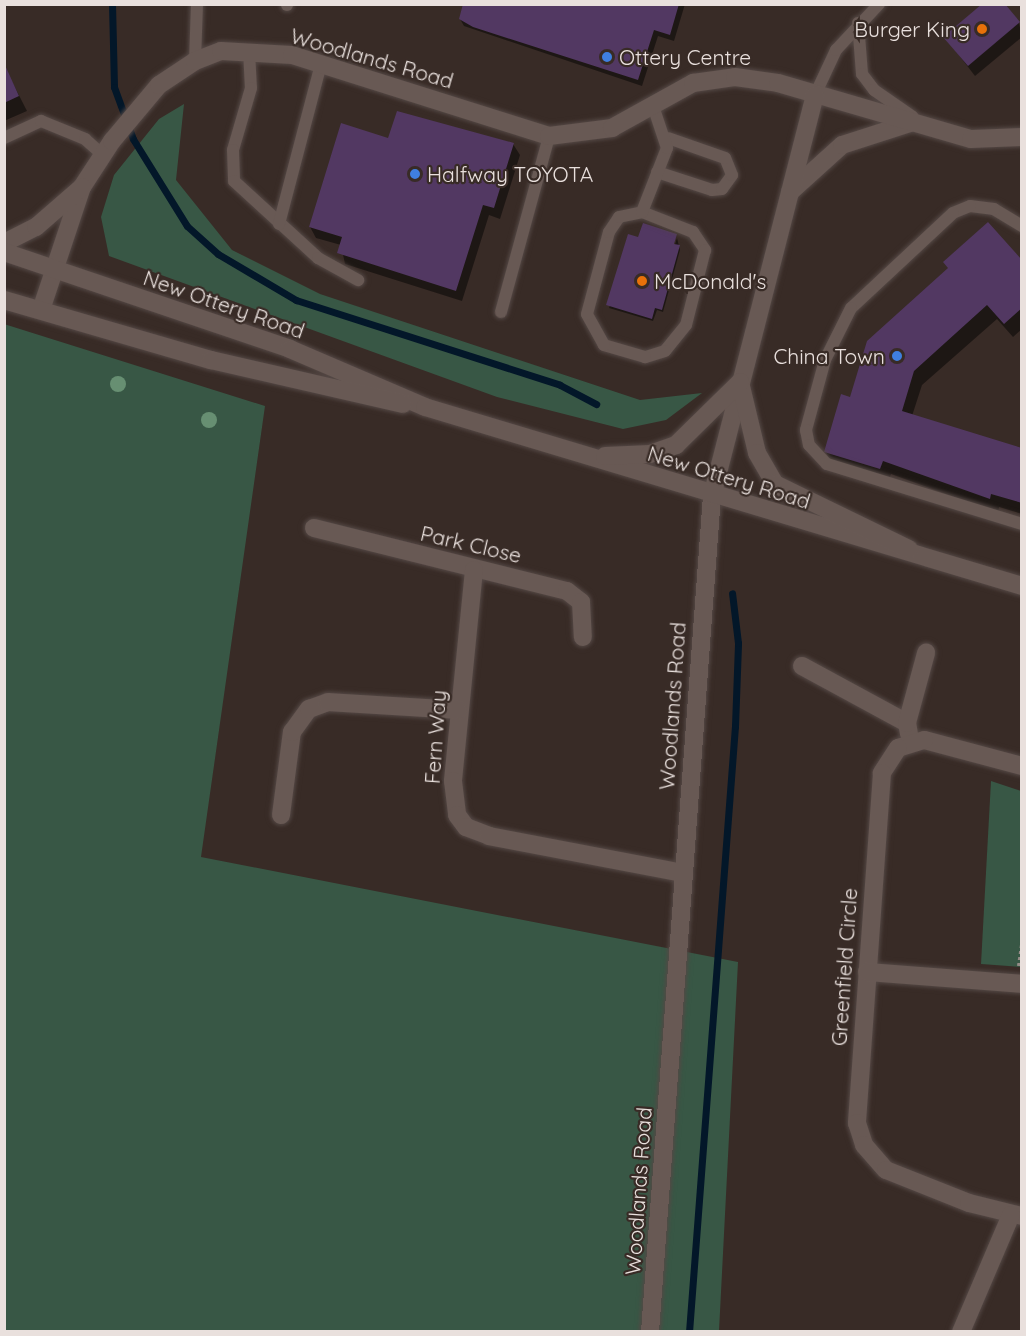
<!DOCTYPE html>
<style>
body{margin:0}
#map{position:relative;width:1026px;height:1336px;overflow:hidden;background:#382b26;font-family:Quicksand,sans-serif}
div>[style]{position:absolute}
.green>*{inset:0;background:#385745}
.shadow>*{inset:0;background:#0007}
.stream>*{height:7px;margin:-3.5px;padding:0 3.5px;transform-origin:3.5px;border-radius:3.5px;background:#031729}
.building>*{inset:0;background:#523862}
.path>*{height:4px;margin-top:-2px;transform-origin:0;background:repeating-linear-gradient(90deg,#978c88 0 3px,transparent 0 6px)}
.roads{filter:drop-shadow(0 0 2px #544845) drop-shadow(0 0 2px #544845)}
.lane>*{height:12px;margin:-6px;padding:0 6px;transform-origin:6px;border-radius:6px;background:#685954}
.street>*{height:18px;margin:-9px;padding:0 9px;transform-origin:9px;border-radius:9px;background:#685954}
.secondary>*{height:18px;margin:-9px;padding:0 9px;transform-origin:9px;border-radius:9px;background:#685954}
.trees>*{width:16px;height:16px;margin:-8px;border-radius:50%;background:#678f72}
.dots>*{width:16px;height:16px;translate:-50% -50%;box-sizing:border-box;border:3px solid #382b26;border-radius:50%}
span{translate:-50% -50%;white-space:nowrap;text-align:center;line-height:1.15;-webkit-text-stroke:4.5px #382b26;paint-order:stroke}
.poi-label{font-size:21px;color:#e9e0dd}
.right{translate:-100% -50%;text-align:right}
.left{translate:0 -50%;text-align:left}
.street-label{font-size:21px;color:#e9e0dd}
.frame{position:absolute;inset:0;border:6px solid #e9e0dd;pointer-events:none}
</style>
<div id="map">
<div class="green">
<div style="clip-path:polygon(184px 104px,176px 180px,232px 250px,320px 294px,640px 400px,702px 393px,666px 420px,623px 429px,497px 397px,109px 256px,101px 217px,114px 175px,159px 119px)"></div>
<div style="clip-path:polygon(4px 324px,265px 406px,201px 857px,738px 962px,719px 1331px,5px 1331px)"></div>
<div style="clip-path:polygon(991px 781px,1021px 791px,1021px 967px,981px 964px)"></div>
</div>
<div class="shadow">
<div style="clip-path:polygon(465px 4px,685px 4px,674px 41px,658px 36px,642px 86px,464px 26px,460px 19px)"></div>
<div style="clip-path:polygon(1019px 23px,1022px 37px,975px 76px,945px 37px)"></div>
<div style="clip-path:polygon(4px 66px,27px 111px,4px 121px)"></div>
<div style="clip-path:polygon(389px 140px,513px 144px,520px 155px,500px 219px,489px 215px,462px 301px,345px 264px,341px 245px,316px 238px,310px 227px)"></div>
<div style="clip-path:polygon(675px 236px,673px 251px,677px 238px,680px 250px,663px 312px,657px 310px,653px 321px,609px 308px,639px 239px)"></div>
<div style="clip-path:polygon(1022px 262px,1022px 329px,1013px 337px,997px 319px,922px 385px,912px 416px,1022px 450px,1022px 514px,999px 507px,998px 513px,891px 474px,888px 483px,834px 466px,825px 451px,851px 399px)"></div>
</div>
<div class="stream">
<div style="left:112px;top:4px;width:83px;rotate:88.6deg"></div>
<div style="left:114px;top:87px;width:55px;rotate:69.9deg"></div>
<div style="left:133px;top:139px;width:102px;rotate:58.2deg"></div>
<div style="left:187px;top:226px;width:42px;rotate:42.1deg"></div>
<div style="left:218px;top:254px;width:91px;rotate:30.5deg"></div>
<div style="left:296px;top:300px;width:277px;rotate:17.8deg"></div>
<div style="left:560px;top:385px;width:41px;rotate:27.8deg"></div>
<div style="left:689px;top:1332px;width:608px;rotate:-85.66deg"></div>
<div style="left:735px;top:726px;width:83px;rotate:-87.9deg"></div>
<div style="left:738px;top:643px;width:50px;rotate:-96.8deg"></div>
</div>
<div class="building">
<div style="clip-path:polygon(463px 4px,679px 4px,670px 35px,654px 30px,638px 80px,473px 27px,459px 19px)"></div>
<div style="clip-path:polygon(982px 4px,1005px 4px,1020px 22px,968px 66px,943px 37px)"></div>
<div style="clip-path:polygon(4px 63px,19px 96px,4px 103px)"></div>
<div style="clip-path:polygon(397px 111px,514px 143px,494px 208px,483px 205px,456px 291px,337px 253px,342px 237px,309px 227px,341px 123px,388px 138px)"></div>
<div style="clip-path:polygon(988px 222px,1022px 260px,1022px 308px,1004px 324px,987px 305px,914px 371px,902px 411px,1022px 448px,1022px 503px,991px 494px,990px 499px,883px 461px,880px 469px,824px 452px,841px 394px,850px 397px,867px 341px,948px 268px,943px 262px)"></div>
<div style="clip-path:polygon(643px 223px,677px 234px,674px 244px,680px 245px,662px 310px,655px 308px,652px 319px,606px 305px,628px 234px,638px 237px)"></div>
</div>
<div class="path">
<div style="left:1019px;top:966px;width:21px;rotate:-82deg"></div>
<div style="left:4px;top:1331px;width:1px;rotate:45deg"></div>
</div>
<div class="roads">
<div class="lane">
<div style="left:287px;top:5px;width:1px;rotate:-90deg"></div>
<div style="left:858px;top:23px;width:51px;rotate:85.5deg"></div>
<div style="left:862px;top:74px;width:20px;rotate:53deg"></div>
<div style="left:874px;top:90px;width:47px;rotate:34.7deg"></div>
<div style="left:249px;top:51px;width:37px;rotate:87deg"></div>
<div style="left:251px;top:88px;width:65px;rotate:106.2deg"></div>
<div style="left:233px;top:150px;width:31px;rotate:88deg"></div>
<div style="left:234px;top:181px;width:114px;rotate:42.5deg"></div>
<div style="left:318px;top:258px;width:46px;rotate:28.8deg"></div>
<div style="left:195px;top:61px;width:57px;rotate:-88deg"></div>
<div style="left:815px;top:95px;width:50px;rotate:-65deg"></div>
<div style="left:836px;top:50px;width:63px;rotate:-46.9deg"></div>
<div style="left:4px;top:138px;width:41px;rotate:-24.7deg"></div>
<div style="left:41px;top:121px;width:48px;rotate:22.2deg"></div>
<div style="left:85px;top:139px;width:24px;rotate:42deg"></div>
<div style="left:657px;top:172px;width:58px;rotate:18.1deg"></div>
<div style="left:712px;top:190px;width:10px;rotate:-6deg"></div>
<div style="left:722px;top:189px;width:17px;rotate:-54deg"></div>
<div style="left:732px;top:175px;width:18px;rotate:-112deg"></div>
<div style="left:725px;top:158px;width:60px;rotate:-160.7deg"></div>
<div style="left:642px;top:212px;width:55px;rotate:21.4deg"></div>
<div style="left:693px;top:232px;width:22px;rotate:56deg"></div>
<div style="left:705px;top:250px;width:77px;rotate:104.2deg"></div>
<div style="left:686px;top:325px;width:33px;rotate:129deg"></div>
<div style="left:665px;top:351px;width:21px;rotate:163deg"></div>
<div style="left:645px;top:357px;width:43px;rotate:-163.7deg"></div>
<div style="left:604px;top:345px;width:35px;rotate:-119deg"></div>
<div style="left:587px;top:314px;width:85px;rotate:-75deg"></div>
<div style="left:609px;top:232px;width:18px;rotate:-56deg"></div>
<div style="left:619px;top:217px;width:24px;rotate:-12deg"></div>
<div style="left:642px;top:212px;width:69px;rotate:-68.7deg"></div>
<div style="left:667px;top:148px;width:44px;rotate:-108.4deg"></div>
<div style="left:279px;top:224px;width:165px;rotate:-75.3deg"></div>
<div style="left:1022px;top:226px;width:33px;rotate:-149deg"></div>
<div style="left:994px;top:209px;width:24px;rotate:-173deg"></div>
<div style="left:970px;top:206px;width:18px;rotate:158deg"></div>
<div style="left:953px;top:213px;width:139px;rotate:137deg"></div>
<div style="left:851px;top:308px;width:58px;rotate:116.6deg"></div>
<div style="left:825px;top:360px;width:73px;rotate:105.2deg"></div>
<div style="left:806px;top:430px;width:15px;rotate:79deg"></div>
<div style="left:809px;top:445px;width:26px;rotate:47deg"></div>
<div style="left:827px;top:464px;width:204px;rotate:17.1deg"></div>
<div style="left:501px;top:312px;width:182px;rotate:-74.7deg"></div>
</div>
<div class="street">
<div style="left:790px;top:192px;width:70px;rotate:-42.1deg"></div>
<div style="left:842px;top:145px;width:75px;rotate:-17.9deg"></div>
<div style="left:42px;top:307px;width:126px;rotate:-71.6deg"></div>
<div style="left:82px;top:187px;width:55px;rotate:-56.9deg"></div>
<div style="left:112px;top:141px;width:73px;rotate:-50deg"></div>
<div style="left:159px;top:85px;width:43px;rotate:-33.7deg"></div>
<div style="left:195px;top:61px;width:28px;rotate:-21deg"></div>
<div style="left:221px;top:51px;width:71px;rotate:3.2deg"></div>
<div style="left:292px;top:55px;width:269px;rotate:17.5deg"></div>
<div style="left:549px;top:136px;width:64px;rotate:-7.2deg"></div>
<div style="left:612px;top:128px;width:93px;rotate:-29.1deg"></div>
<div style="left:693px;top:83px;width:42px;rotate:-8.1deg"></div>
<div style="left:735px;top:77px;width:43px;rotate:7.9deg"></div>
<div style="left:778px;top:83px;width:201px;rotate:16.2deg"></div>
<div style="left:971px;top:139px;width:51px;rotate:-2.2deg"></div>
<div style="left:314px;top:528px;width:261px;rotate:14deg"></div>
<div style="left:567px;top:591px;width:18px;rotate:38deg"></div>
<div style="left:581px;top:602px;width:35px;rotate:87deg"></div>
<div style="left:474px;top:570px;width:212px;rotate:95.7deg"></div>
<div style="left:453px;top:781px;width:34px;rotate:83deg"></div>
<div style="left:457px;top:815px;width:15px;rotate:53deg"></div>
<div style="left:466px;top:827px;width:25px;rotate:21deg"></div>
<div style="left:489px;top:836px;width:197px;rotate:10.8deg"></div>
<div style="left:802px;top:666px;width:119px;rotate:28.5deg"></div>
<div style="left:909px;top:734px;width:11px;rotate:-100deg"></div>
<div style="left:907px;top:723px;width:73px;rotate:-74.8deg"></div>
<div style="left:1022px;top:766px;width:101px;rotate:-165.1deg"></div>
<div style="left:924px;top:740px;width:27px;rotate:163deg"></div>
<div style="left:898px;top:748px;width:30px;rotate:123deg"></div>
<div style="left:882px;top:773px;width:351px;rotate:94.1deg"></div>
<div style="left:857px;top:1123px;width:23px;rotate:72deg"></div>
<div style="left:864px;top:1145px;width:33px;rotate:49deg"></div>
<div style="left:886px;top:1170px;width:89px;rotate:21.7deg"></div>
<div style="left:969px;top:1203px;width:55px;rotate:13.8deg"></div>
<div style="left:281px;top:815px;width:84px;rotate:-82.5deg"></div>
<div style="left:292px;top:732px;width:29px;rotate:-54deg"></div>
<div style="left:309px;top:709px;width:20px;rotate:-20deg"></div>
<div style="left:328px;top:702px;width:130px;rotate:3.5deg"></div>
<div style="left:867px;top:972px;width:155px;rotate:4.4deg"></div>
<div style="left:650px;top:1332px;width:838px;rotate:-85.76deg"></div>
<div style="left:712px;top:496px;width:414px;rotate:-75.6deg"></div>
<div style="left:961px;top:1332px;width:127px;rotate:-66.9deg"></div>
</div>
<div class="secondary">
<div style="left:4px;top:243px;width:36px;rotate:-27deg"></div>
<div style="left:36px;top:227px;width:61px;rotate:-41deg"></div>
<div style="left:4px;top:252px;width:302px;rotate:18.7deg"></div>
<div style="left:290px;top:349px;width:147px;rotate:23.2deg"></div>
<div style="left:425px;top:407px;width:623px;rotate:16.69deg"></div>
<div style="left:4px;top:300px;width:216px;rotate:16.2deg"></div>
<div style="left:211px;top:360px;width:197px;rotate:12.9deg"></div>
<div style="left:740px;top:382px;width:73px;rotate:76.5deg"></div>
<div style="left:757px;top:453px;width:36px;rotate:60deg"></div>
<div style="left:775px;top:484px;width:149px;rotate:25.9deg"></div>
<div style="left:605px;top:456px;width:45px;rotate:-2.5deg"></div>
<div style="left:650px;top:454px;width:28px;rotate:-19deg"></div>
<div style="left:676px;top:445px;width:90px;rotate:-44.5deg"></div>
</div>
</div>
<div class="trees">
<div style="left:118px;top:384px"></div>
<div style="left:209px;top:420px"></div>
</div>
<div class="dots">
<div style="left:982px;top:29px;background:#e8710a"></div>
<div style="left:607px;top:57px;background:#3f7fe0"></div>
<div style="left:415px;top:174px;background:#3f7fe0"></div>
<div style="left:642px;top:281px;background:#e8710a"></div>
<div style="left:897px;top:356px;background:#3f7fe0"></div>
</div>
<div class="poi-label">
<span class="right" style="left:970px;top:29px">Burger King</span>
<span class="left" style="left:619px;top:57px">Ottery Centre</span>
<span class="left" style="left:427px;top:174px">Halfway TOYOTA</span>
<span class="left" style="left:654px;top:281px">McDonald's</span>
<span class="right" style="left:885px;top:356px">China Town</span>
</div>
<div class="street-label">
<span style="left:372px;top:58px;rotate:16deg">Woodlands Road</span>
<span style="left:224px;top:304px;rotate:19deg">New Ottery Road</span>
<span style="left:729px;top:477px;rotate:17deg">New Ottery Road</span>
<span style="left:471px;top:544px;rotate:13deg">Park Close</span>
<span style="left:672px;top:706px;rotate:-86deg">Woodlands Road</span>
<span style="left:435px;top:737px;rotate:-86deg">Fern Way</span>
<span style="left:844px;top:967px;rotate:-86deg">Greenfield Circle</span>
<span style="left:638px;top:1191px;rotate:-86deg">Woodlands Road</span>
</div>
<div class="frame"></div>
</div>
